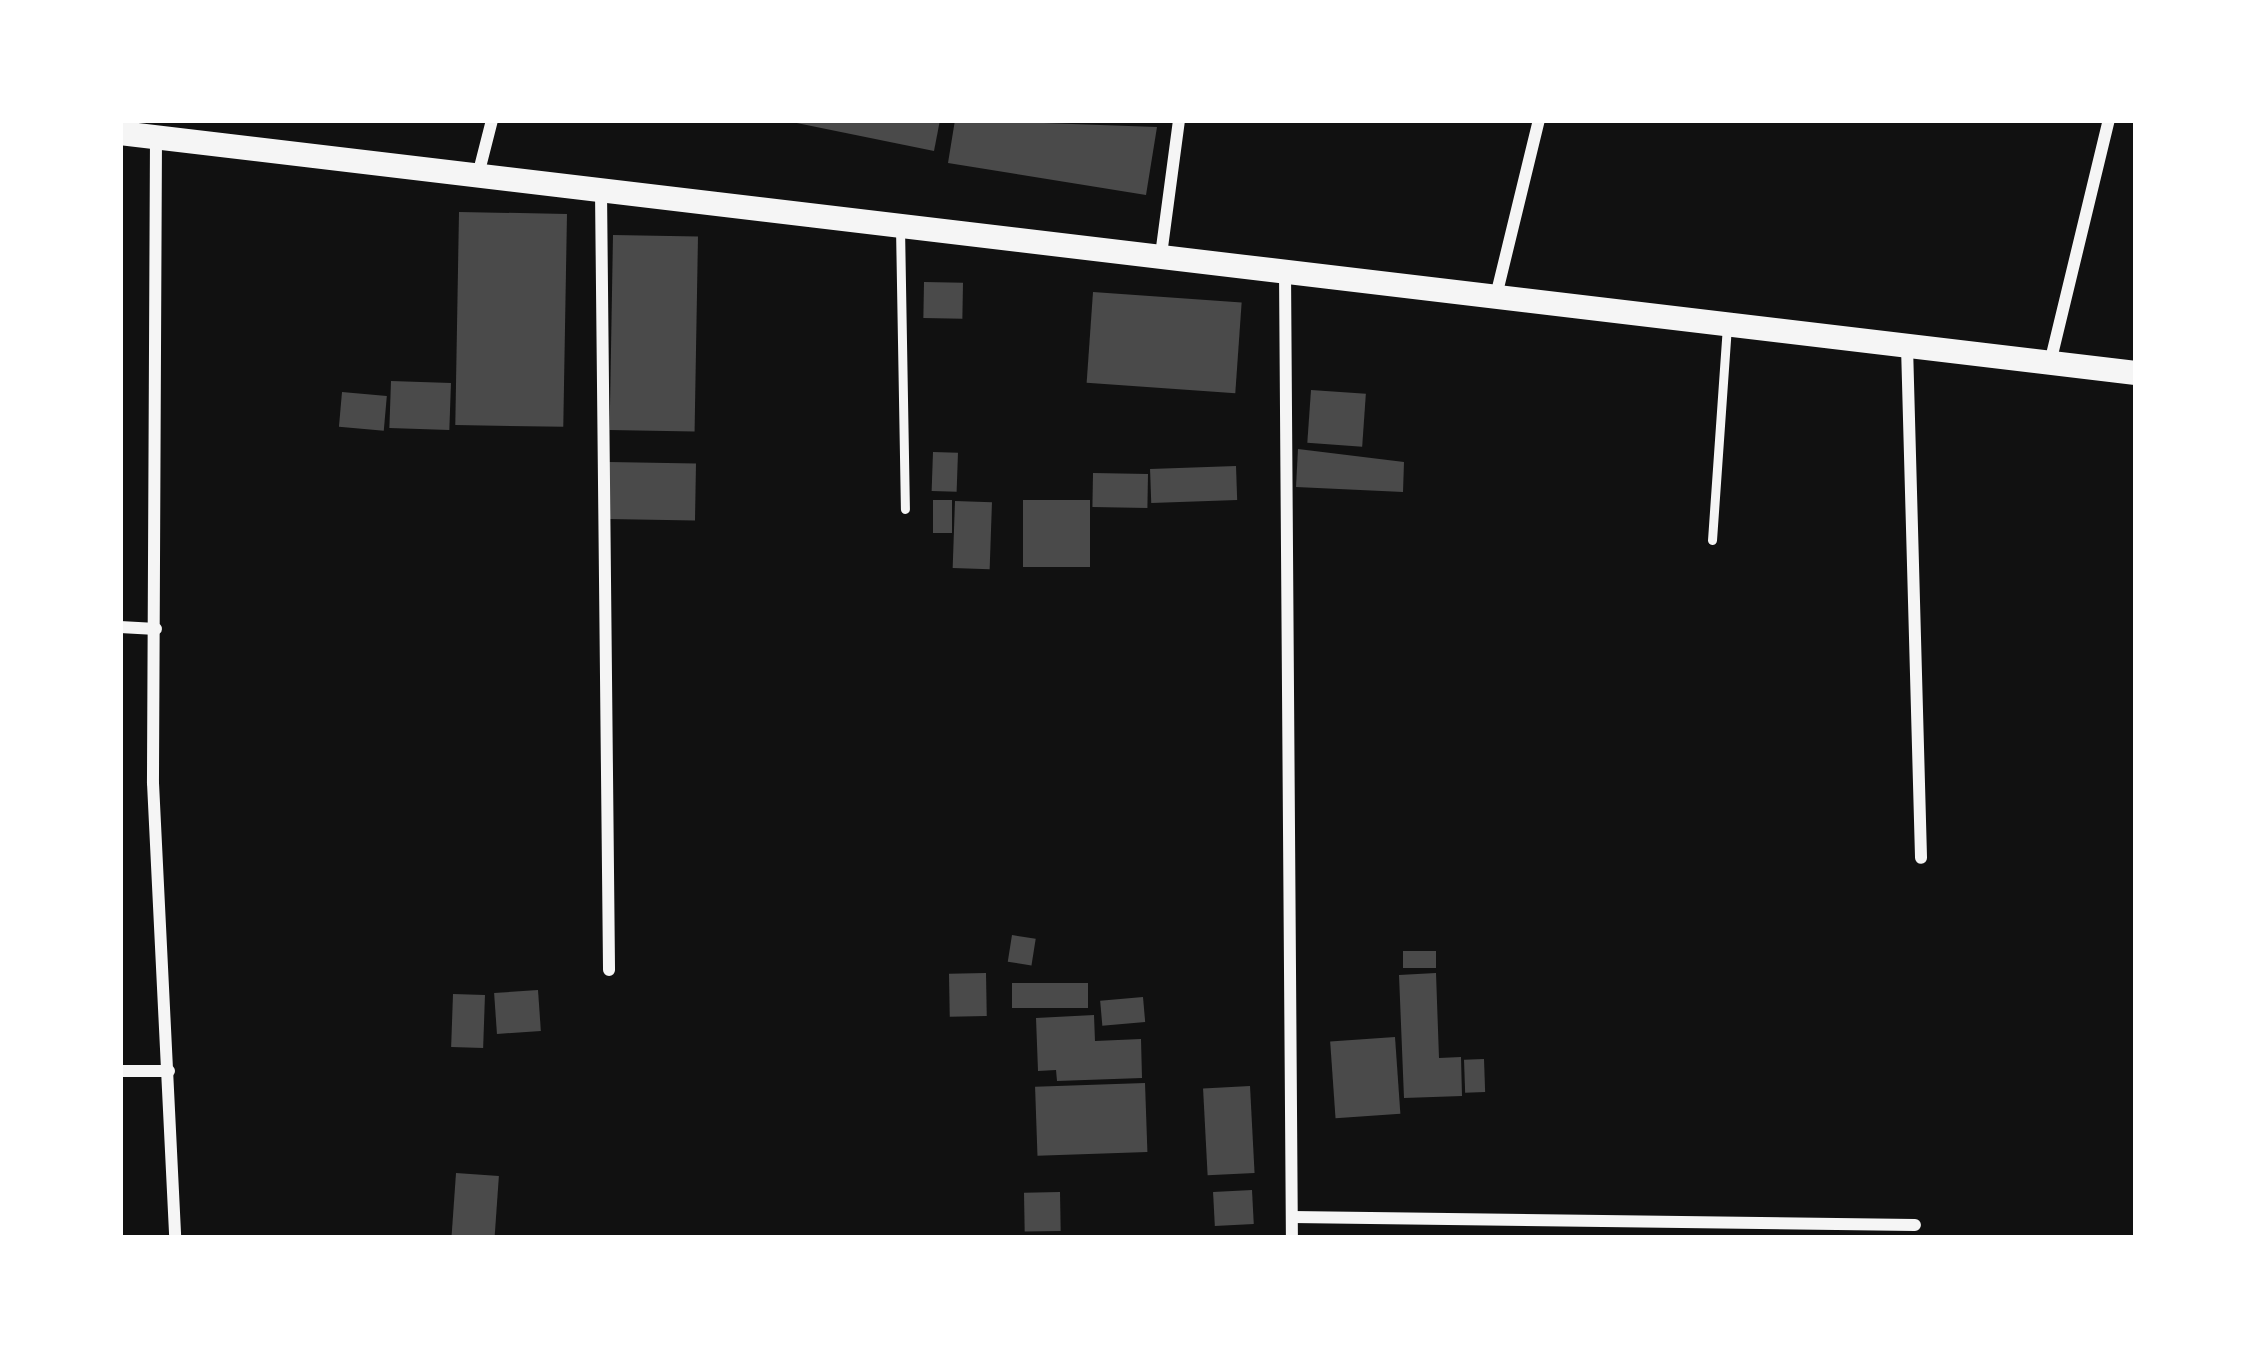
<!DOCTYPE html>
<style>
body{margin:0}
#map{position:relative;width:2256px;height:1358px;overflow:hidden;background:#111;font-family:"PT Sans Narrow",sans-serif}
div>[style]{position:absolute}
.building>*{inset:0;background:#4a4a4a;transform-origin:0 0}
.service>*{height:9px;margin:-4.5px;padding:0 4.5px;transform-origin:4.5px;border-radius:4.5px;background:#f5f5f5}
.minor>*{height:12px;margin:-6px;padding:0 6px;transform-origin:6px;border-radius:6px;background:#f5f5f5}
.secondary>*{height:24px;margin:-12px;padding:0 12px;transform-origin:12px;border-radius:12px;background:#f5f5f5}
span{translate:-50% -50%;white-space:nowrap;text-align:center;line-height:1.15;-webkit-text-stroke:9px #fff;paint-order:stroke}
.frame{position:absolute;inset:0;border:123px solid #fff;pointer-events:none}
</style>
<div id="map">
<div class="building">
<div style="clip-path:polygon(782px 120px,940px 120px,934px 151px)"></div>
<div style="clip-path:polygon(955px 120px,1157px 127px,1146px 195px,948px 163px)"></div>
<div style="left:459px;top:212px;width:108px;height:213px;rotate:1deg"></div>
<div style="left:613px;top:235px;width:85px;height:195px;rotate:1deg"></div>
<div style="left:924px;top:282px;width:39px;height:36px;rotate:1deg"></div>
<div style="left:1093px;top:292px;width:149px;height:91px;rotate:4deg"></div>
<div style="left:391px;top:381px;width:60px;height:47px;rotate:2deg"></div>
<div style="left:1311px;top:390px;width:55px;height:53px;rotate:4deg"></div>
<div style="left:342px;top:392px;width:45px;height:35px;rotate:5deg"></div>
<div style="clip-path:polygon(1298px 449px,1404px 462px,1403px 492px,1296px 487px)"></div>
<div style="left:933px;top:452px;width:25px;height:39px;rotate:2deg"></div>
<div style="left:609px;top:462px;width:87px;height:57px;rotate:1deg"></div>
<div style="left:1236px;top:466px;width:34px;height:86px;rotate:88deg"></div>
<div style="left:1093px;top:473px;width:55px;height:34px;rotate:1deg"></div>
<div style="left:933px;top:500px;width:19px;height:33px"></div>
<div style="left:1090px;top:500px;width:67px;height:67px;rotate:90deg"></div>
<div style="left:955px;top:501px;width:37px;height:67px;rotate:2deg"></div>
<div style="left:1012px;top:935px;width:24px;height:27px;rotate:9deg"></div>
<div style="left:1436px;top:951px;width:17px;height:33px;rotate:90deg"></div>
<div style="left:986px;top:973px;width:43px;height:37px;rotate:89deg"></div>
<div style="clip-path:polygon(1436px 973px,1439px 1058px,1461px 1057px,1462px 1096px,1404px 1098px,1399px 975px)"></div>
<div style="left:1088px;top:983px;width:25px;height:76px;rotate:90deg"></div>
<div style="left:538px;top:990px;width:41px;height:44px;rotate:86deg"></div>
<div style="left:453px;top:994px;width:32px;height:53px;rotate:2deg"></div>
<div style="left:1143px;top:997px;width:25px;height:43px;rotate:85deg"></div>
<div style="clip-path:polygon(1094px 1015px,1095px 1041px,1141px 1039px,1142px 1078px,1057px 1081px,1056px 1070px,1038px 1071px,1036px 1018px)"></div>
<div style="left:1395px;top:1037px;width:77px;height:65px;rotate:86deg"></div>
<div style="left:1484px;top:1059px;width:33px;height:20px;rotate:88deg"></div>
<div style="left:1145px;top:1083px;width:69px;height:110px;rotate:88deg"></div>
<div style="left:1250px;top:1086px;width:87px;height:47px;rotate:87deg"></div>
<div style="left:456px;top:1173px;width:43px;height:65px;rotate:4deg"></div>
<div style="left:1252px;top:1190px;width:34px;height:39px;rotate:87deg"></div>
<div style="left:1060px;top:1192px;width:39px;height:36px;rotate:89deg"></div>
</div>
<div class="service">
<div style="left:900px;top:227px;width:282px;rotate:89deg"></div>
<div style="left:1712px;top:540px;width:216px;rotate:-86deg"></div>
</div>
<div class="minor">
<div style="left:156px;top:137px;width:646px;rotate:90.27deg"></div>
<div style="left:153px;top:783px;width:456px;rotate:87.2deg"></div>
<div style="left:478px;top:175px;width:57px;rotate:-75.7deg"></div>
<div style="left:601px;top:191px;width:779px;rotate:89.41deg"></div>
<div style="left:1161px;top:255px;width:136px;rotate:-82.4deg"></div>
<div style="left:1285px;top:271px;width:967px;rotate:89.59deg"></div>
<div style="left:1496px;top:296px;width:181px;rotate:-76.3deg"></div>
<div style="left:1907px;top:346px;width:512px;rotate:88.43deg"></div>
<div style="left:2050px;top:363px;width:250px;rotate:-76.4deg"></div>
<div style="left:120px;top:627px;width:36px;rotate:3deg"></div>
<div style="left:120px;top:1071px;width:49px"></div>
<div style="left:1292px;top:1217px;width:623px;rotate:0.74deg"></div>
</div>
<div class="secondary">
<div style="left:120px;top:133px;width:2030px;rotate:6.79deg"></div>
</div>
<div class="frame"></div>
</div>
